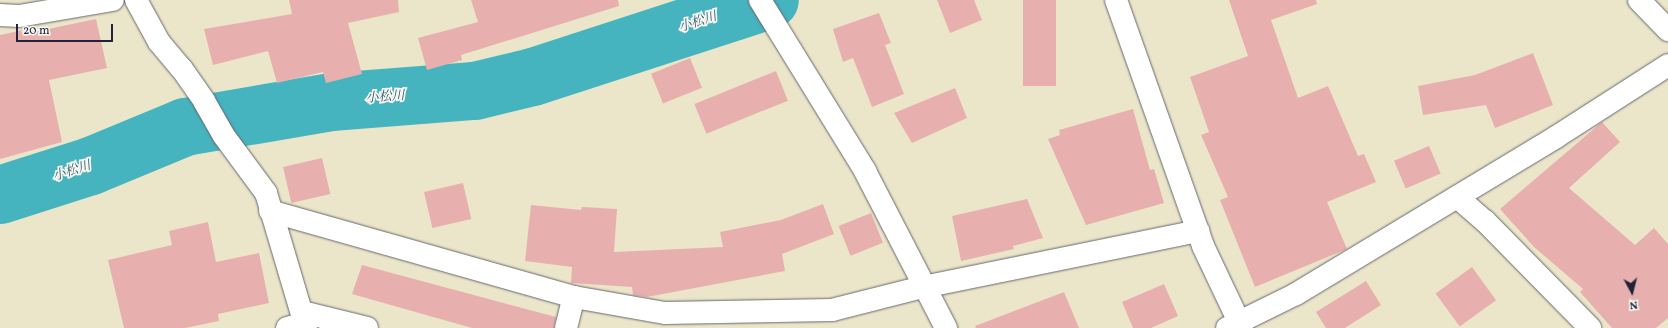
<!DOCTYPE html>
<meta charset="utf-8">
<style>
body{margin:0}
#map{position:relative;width:1668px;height:328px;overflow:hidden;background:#ebe6ca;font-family:Vollkorn,"Noto Serif JP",serif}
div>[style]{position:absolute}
.river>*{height:58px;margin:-29px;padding:0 29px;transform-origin:29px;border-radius:29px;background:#45b4be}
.building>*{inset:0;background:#e7b0ae;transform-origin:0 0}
.roads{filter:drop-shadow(0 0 1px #68676d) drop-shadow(0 0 1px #68676d)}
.minor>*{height:22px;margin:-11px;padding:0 11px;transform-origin:11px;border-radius:11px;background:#fff}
span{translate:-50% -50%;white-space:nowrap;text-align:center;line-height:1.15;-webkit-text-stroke:3.5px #f6f6f2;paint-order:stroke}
.water-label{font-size:13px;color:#305c6f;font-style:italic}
.north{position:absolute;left:1612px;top:272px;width:40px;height:40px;-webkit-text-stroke:3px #f6f6f2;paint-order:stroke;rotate:173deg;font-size:11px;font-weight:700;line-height:16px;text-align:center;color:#22223b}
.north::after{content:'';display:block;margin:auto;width:14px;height:18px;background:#22223b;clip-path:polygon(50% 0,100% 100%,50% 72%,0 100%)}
.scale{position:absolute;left:16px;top:24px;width:97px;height:18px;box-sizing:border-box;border:2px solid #22223b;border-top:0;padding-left:5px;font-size:12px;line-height:14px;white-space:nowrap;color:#22223b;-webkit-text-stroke:3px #f6f6f2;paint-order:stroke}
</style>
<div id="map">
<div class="river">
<div style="left:0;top:195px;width:96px;rotate:-17.7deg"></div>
<div style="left:91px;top:166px;width:102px;rotate:-22.5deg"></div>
<div style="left:185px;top:127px;width:148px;rotate:-9.7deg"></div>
<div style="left:331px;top:102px;width:144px;rotate:-4.4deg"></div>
<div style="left:475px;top:91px;width:60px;rotate:-13.6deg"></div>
<div style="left:533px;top:77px;width:249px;rotate:-18deg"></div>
</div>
<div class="building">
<div style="clip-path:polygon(289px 0,398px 0,399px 12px,348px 23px,362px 74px,326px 83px,323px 72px,277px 83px,268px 51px,213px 65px,204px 29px,292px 14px)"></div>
<div style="clip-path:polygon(471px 0,618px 0,619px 6px,461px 55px,462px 60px,427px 70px,418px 38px,478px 22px)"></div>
<div style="clip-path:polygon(937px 0,974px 0,982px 20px,950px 33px)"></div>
<div style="left:1023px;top:0;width:33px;height:86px"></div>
<div style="clip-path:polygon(1229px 0,1316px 0,1317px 4px,1271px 20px,1298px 98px,1328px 86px,1358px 156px,1364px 154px,1376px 182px,1327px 202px,1347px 249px,1255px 287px,1220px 200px,1228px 197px,1201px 135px,1209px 132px,1190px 77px,1248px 56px)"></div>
<div style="clip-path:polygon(879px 13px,891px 43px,885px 45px,904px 94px,872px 107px,853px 58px,843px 62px,833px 29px)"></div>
<div style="clip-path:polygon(96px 19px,107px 68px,49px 80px,62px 142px,0 159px,0 35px,23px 30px,24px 34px)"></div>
<div style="clip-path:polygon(1533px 53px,1553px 105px,1495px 128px,1486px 105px,1423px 115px,1418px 86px,1475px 75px)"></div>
<div style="left:690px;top:58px;width:32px;height:42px;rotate:68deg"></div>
<div style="left:776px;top:71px;width:32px;height:88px;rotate:68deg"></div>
<div style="clip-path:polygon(955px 88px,967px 118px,912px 143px,894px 113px)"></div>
<div style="clip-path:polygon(1133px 109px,1150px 170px,1154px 169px,1164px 203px,1086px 225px,1048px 139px,1060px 135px,1059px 130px)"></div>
<div style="clip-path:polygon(1602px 122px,1620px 142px,1569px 188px,1635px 245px,1654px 228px,1668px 244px,1668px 318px,1656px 328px,1612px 328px,1580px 292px,1583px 289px,1534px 247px,1500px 209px)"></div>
<div style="left:1429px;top:146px;width:30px;height:38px;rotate:67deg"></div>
<div style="left:322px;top:158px;width:37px;height:40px;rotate:77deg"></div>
<div style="left:463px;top:183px;width:37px;height:40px;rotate:77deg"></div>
<div style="clip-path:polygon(1027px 199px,1043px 238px,1013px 246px,1014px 249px,961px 261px,952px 216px)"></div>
<div style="clip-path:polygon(823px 204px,834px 234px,782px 254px,785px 271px,647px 297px,633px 295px,632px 287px,571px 283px,572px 267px,525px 261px,531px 205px,581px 210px,582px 207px,617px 209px,614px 252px,723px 247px,720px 232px,781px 220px)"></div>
<div style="left:871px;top:213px;width:32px;height:35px;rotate:68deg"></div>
<div style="clip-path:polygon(208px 222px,216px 262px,259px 253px,269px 303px,218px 314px,219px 321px,185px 328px,124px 328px,108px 260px,172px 245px,169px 231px)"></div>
<div style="clip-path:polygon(362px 265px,556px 317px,554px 328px,472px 328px,352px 294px)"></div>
<div style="left:1472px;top:267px;width:41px;height:45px;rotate:54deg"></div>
<div style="clip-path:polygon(1366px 281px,1381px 305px,1345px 328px,1326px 328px,1316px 312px)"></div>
<div style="clip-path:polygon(1164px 284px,1178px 316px,1151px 328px,1133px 328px,1122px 302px)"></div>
<div style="clip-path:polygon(1064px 292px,1079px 328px,976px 328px,975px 326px)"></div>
</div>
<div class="roads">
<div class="minor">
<div style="left:136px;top:0;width:48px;rotate:61.3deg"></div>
<div style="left:159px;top:42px;width:35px;rotate:50deg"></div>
<div style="left:182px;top:69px;width:39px;rotate:55deg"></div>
<div style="left:204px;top:101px;width:40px;rotate:60.3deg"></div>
<div style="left:224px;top:136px;width:71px;rotate:53.6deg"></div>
<div style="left:266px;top:193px;width:141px;rotate:73.5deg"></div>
<div style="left:760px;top:0;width:201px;rotate:58.4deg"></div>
<div style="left:865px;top:171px;width:177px;rotate:62.7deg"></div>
<div style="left:1116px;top:0;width:261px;rotate:70.5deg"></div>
<div style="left:1203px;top:246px;width:91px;rotate:64.6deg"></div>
<div style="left:1639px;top:0;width:42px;rotate:46deg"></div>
<div style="left:0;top:15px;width:19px;rotate:3deg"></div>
<div style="left:19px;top:16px;width:95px;rotate:-9.7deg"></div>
<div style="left:1457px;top:197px;width:37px;rotate:41deg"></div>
<div style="left:1485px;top:221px;width:150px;rotate:45.5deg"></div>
<div style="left:270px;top:211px;width:316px;rotate:15.8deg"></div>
<div style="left:574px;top:297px;width:92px;rotate:10deg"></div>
<div style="left:665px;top:313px;width:167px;rotate:-1deg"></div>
<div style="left:832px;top:310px;width:94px;rotate:-14.2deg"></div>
<div style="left:923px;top:287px;width:281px;rotate:-11.5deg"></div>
<div style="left:302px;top:312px;width:67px;rotate:13.8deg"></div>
<div style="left:287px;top:328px;width:19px;rotate:-16deg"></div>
<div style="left:566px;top:328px;width:32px;rotate:-76deg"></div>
<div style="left:1227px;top:328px;width:77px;rotate:-26.2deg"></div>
<div style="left:1296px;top:294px;width:304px;rotate:-31.1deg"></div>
<div style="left:1556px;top:137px;width:133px;rotate:-32.7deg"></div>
</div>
</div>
<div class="water-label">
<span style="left:698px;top:23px;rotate:-18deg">小松川</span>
<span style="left:385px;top:98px;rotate:-4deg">小松川</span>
<span style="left:72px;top:172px;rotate:-18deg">小松川</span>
</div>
<div class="north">N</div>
<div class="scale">20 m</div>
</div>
